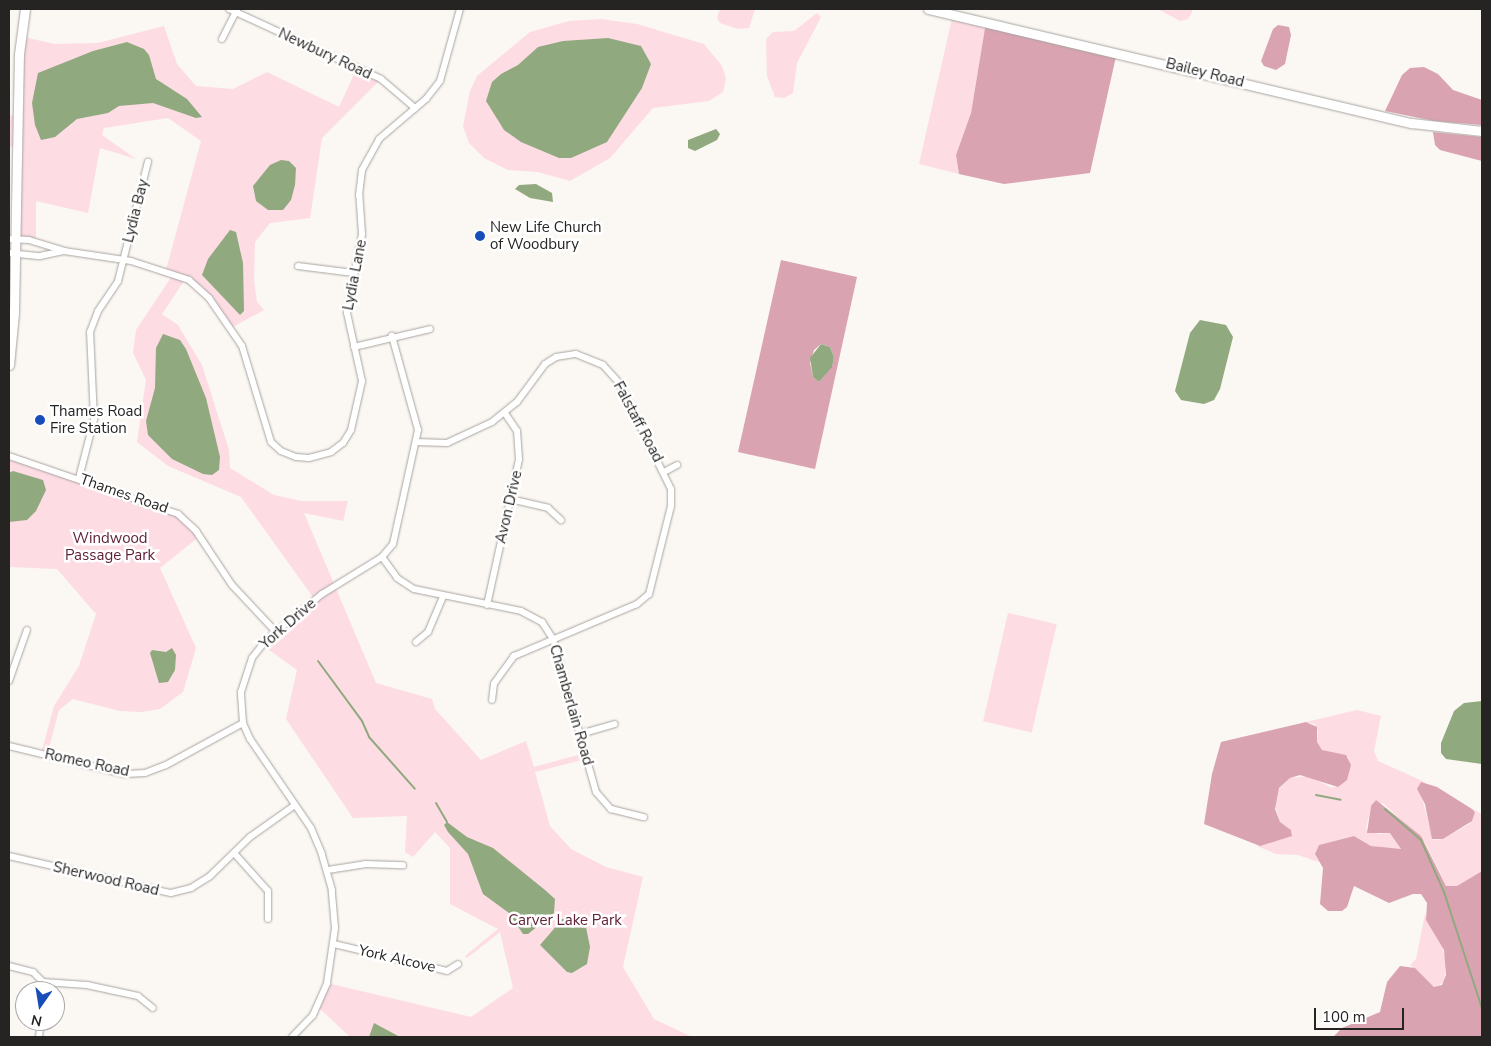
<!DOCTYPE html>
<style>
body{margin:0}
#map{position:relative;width:1491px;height:1046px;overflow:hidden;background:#fbf7f2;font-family:"Nunito Sans",sans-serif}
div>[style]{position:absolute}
.green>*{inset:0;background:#fddce4;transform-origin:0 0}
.forest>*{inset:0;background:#daa3b2}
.water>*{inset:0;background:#90a97f}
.stream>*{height:2px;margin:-1px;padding:0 1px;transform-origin:1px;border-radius:1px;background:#90a97f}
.roads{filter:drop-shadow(0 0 1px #a8a4a0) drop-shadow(0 0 1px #a8a4a0)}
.street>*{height:6px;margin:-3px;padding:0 3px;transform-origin:3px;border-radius:3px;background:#fff}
.secondary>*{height:9px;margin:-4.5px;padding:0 4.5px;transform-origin:4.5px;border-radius:4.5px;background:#fff}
.dots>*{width:14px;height:14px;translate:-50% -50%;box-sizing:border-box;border:2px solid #fff;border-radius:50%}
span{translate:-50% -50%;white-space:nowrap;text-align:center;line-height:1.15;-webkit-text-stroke:5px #fff;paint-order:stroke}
.street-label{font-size:15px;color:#262423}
.poi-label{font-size:15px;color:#262423}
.left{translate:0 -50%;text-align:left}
.park-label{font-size:15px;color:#612138}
.frame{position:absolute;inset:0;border:10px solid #262423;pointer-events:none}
.north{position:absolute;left:15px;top:981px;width:50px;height:50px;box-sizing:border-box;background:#fff;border:1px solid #a8a7a7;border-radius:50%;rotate:193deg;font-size:14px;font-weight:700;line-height:20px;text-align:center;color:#262423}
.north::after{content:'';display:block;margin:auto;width:18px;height:22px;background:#164db9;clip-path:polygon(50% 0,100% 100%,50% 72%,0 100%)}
.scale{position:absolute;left:1314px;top:1008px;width:90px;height:22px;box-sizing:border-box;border:2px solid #262423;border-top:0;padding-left:6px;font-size:15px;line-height:18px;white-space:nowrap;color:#262423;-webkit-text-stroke:4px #fff;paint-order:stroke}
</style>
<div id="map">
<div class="green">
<div style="clip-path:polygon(720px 9px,755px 9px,749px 28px,738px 29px,720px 23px,717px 18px)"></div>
<div style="clip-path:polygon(1158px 9px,1192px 9px,1192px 12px,1188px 19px,1180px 21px)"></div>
<div style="clip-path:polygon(817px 13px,821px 17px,797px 63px,793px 93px,784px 98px,775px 97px,767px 76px,766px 39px,773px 32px,794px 31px)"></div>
<div style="clip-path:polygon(953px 14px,986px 22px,971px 113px,956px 155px,959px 174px,919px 164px)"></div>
<div style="clip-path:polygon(601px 19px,637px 24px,704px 44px,722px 66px,726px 78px,723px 92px,709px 101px,653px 108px,610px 158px,570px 181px,538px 172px,508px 170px,484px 158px,469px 143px,463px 126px,470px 91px,477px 76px,530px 32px,569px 21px)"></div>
<div style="clip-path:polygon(164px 26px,177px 64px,196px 86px,233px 89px,267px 72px,339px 107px,357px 68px,381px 79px,322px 138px,310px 218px,270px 223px,255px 242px,254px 280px,257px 302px,264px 310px,231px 328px,211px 301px,186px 278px,162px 314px,178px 325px,202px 365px,229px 450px,230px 468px,274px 495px,301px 501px,348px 501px,343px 521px,304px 513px,376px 683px,432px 699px,435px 709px,481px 760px,526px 741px,534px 767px,585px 753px,586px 759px,535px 772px,550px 826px,571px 849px,606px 867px,643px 877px,623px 967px,654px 1019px,692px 1037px,350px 1037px,318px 1007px,327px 983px,471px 1017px,513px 988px,500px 932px,467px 958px,465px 956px,498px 929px,450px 904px,450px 848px,435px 832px,413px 857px,405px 852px,407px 816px,353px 818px,286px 719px,297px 670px,262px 645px,315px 600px,241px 497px,168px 466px,137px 442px,146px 380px,133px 353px,136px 330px,174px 273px,166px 270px,201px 141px,168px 118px,104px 128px,102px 135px,136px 159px,100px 148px,88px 213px,36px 201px,36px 242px,15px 239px,18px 148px,9px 146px,9px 115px,18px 117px,20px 36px,54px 44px,98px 43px)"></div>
<div style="clip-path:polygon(9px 456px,169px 509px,200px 536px,160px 568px,196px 648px,183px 692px,160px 709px,142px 712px,120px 711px,73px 699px,59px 710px,47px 756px,41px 754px,54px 706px,79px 666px,96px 614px,57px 569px,9px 567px)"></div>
<div style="left:1008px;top:613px;width:50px;height:111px;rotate:13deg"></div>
<div style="clip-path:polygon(1357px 710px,1381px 716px,1374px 751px,1378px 761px,1427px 783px,1423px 782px,1422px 798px,1433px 840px,1443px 839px,1469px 824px,1475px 812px,1472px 809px,1482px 814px,1482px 871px,1457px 886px,1447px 887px,1425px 842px,1383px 803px,1371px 806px,1366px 829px,1379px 834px,1392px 833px,1401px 846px,1400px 851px,1371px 846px,1354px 836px,1319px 845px,1315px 854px,1319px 862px,1298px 855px,1276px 854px,1257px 846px,1292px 835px,1291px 830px,1280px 822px,1274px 802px,1279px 789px,1290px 778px,1309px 776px,1330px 787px,1338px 787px,1349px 758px,1322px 751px,1317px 742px,1318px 731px,1314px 724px,1306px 722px)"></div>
<div style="clip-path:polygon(1425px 914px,1441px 942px,1446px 962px,1444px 981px,1436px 988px,1410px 965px,1416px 959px)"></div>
</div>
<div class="forest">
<div style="clip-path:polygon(986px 22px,1117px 52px,1090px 173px,1004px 184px,959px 174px,956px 155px,971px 113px)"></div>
<div style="clip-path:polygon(1278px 25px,1289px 27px,1291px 35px,1285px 64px,1276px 70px,1264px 66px,1261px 61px,1273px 29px)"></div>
<div style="clip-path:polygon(1424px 67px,1438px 74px,1453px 90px,1482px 100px,1482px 125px,1434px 121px,1385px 111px,1402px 75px,1410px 68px)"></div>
<div style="clip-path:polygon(1433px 132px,1482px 137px,1482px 161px,1440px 150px,1435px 145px)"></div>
<div style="clip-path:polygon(evenodd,781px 260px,857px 277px,815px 469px,738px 452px,781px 260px,821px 344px,830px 347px,834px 357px,832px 366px,819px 382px,813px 377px,810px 363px,814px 350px,821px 344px)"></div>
<div style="clip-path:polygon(1306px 722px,1317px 727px,1317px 742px,1322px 750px,1346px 755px,1351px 765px,1347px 780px,1338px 787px,1300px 775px,1290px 778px,1279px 788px,1275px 809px,1280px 822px,1291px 830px,1292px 836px,1260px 846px,1204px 824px,1212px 774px,1221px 742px)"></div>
<div style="clip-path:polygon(1421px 782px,1437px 787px,1472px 809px,1475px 812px,1472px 821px,1443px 839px,1432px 839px,1425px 804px,1417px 789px)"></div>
<div style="clip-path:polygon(1376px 800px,1421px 836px,1446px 886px,1457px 886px,1482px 871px,1482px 1037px,1333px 1037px,1342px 1028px,1380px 1012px,1387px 982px,1400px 966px,1415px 968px,1434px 987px,1442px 985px,1446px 975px,1444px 950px,1426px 920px,1427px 903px,1421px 894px,1413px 894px,1389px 903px,1354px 886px,1347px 907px,1342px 911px,1328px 911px,1320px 904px,1323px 868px,1315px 854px,1319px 845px,1354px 836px,1371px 846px,1401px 849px,1390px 833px,1367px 833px,1371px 806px)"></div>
</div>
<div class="water">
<div style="clip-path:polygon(608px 38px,641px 46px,651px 64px,642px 88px,607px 142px,571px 158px,559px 158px,521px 142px,504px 130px,486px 101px,492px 82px,501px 74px,518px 65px,538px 47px,563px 41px)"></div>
<div style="clip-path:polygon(127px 42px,144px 49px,149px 55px,156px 79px,187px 99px,202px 117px,196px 118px,153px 103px,119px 106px,108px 113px,77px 119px,55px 137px,41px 140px,35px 125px,32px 103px,38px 73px,93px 51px)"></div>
<div style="clip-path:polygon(716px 129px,720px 134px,717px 140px,695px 151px,688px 148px,688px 140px)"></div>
<div style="clip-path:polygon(281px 160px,289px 161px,296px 168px,295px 185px,291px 200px,283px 210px,268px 210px,256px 201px,253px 186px,270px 165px)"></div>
<div style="clip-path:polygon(536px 184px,552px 193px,553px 202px,530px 198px,515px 189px,519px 185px)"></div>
<div style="clip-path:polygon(230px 230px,236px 232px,243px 263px,244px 311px,240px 315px,202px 275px,208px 259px)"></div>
<div style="clip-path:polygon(1200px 320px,1226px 325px,1233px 337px,1220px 389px,1214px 400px,1204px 404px,1181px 400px,1175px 391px,1190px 333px)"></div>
<div style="clip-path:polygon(163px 334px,180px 340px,186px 349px,206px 398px,220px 457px,219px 470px,212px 475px,203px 474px,172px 459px,148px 435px,146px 421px,155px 388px,156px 348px)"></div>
<div style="clip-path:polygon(821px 344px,830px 347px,834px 357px,832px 367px,819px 382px,813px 377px,810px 358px)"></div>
<div style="clip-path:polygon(13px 471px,43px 480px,46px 490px,36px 511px,27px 520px,9px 522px,9px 473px)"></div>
<div style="clip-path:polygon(172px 648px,176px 655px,175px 670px,168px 682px,159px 683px,150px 653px,152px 650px,166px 652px)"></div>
<div style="clip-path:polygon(1482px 701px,1482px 764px,1446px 759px,1441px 753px,1441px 743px,1454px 711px,1464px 703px)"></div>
<div style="clip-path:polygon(447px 822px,467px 837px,493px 848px,545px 890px,555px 899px,554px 913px,528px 934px,523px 934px,509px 913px,483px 894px,468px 854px,448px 832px,444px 825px)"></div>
<div style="clip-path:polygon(565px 916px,579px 920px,586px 927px,590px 947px,587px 964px,572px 973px,567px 972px,540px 945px)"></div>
<div style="clip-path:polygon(374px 1023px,400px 1037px,369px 1037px)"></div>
</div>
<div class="stream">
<div style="left:318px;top:661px;width:74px;rotate:53.7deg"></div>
<div style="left:362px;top:721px;width:17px;rotate:66deg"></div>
<div style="left:369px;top:737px;width:69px;rotate:48.5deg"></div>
<div style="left:1316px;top:795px;width:25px;rotate:11deg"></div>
<div style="left:436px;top:803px;width:22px;rotate:60deg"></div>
<div style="left:1385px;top:809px;width:48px;rotate:40.7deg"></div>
<div style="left:1421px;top:840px;width:57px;rotate:66.1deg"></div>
<div style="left:1444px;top:892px;width:122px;rotate:71.9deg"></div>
</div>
<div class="roads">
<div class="street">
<div style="left:229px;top:9px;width:167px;rotate:24.7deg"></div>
<div style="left:381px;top:79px;width:45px;rotate:40.5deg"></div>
<div style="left:222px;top:39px;width:34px;rotate:-63deg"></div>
<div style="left:9px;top:239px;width:20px;rotate:3deg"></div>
<div style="left:29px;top:240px;width:37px;rotate:17deg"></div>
<div style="left:64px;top:251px;width:68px;rotate:8.5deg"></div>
<div style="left:131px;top:261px;width:61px;rotate:18.1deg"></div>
<div style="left:189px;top:280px;width:27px;rotate:42deg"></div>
<div style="left:209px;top:298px;width:58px;rotate:55.5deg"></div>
<div style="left:242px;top:346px;width:100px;rotate:73.2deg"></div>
<div style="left:271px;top:442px;width:13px;rotate:42deg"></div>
<div style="left:281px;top:451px;width:16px;rotate:22deg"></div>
<div style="left:296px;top:457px;width:13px;rotate:4deg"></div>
<div style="left:309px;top:458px;width:23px;rotate:-15deg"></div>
<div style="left:331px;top:452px;width:15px;rotate:-37deg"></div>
<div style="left:343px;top:443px;width:15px;rotate:-58deg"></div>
<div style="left:351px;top:430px;width:50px;rotate:-77.3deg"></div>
<div style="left:362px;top:381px;width:70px;rotate:-102.4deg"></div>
<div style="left:347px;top:313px;width:80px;rotate:-79.2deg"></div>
<div style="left:362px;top:234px;width:39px;rotate:-94deg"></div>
<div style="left:359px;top:195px;width:25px;rotate:-83deg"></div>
<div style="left:362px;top:170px;width:35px;rotate:-61deg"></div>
<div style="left:379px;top:139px;width:62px;rotate:-40.4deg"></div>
<div style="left:426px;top:99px;width:23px;rotate:-52deg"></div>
<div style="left:440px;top:81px;width:75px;rotate:-74.5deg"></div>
<div style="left:9px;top:253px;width:31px;rotate:6deg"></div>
<div style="left:40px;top:256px;width:24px;rotate:-12deg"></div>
<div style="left:298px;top:266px;width:56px;rotate:7.1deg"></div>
<div style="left:354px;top:347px;width:78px;rotate:-13.3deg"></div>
<div style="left:416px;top:442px;width:31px;rotate:2deg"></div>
<div style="left:447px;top:443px;width:50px;rotate:-25deg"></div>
<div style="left:492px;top:422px;width:32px;rotate:-39deg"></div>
<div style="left:517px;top:402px;width:47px;rotate:-53.6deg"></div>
<div style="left:545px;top:364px;width:13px;rotate:-32deg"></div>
<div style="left:556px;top:357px;width:20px;rotate:-9deg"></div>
<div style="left:576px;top:354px;width:29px;rotate:22deg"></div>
<div style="left:603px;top:365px;width:24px;rotate:48deg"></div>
<div style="left:619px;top:383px;width:118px;rotate:63.9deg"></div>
<div style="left:671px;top:489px;width:17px;rotate:90deg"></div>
<div style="left:671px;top:506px;width:91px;rotate:104deg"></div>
<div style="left:649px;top:594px;width:16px;rotate:140deg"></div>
<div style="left:637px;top:604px;width:134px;rotate:157.1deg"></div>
<div style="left:514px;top:656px;width:34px;rotate:126deg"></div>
<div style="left:494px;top:684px;width:16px;rotate:97deg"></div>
<div style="left:9px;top:456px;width:179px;rotate:18.9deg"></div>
<div style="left:178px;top:514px;width:25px;rotate:43deg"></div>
<div style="left:196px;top:531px;width:65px;rotate:56.3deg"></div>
<div style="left:232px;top:585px;width:64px;rotate:46.9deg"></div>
<div style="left:664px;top:472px;width:15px;rotate:-28deg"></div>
<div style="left:79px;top:478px;width:61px;rotate:-75.7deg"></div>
<div style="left:94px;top:419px;width:87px;rotate:-92.6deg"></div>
<div style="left:90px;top:332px;width:22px;rotate:-69deg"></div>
<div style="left:98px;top:311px;width:36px;rotate:-56deg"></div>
<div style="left:118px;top:281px;width:123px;rotate:-75.9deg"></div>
<div style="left:510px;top:499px;width:39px;rotate:13deg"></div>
<div style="left:548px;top:508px;width:18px;rotate:43deg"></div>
<div style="left:382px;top:557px;width:26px;rotate:54deg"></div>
<div style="left:397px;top:578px;width:20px;rotate:33deg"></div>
<div style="left:414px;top:589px;width:109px;rotate:11.6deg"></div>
<div style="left:521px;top:611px;width:24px;rotate:28deg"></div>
<div style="left:542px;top:622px;width:20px;rotate:57deg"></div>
<div style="left:553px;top:639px;width:159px;rotate:74.3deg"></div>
<div style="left:596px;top:792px;width:23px;rotate:49deg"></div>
<div style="left:611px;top:809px;width:34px;rotate:14deg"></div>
<div style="left:487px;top:605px;width:149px;rotate:-77.6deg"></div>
<div style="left:519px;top:459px;width:28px;rotate:-94deg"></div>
<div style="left:517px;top:431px;width:22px;rotate:-124deg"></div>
<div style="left:416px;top:642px;width:16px;rotate:-40deg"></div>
<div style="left:428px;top:632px;width:39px;rotate:-67deg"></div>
<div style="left:9px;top:681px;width:54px;rotate:-70.6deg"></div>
<div style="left:580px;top:734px;width:36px;rotate:-16deg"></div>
<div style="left:9px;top:746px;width:119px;rotate:13.6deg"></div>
<div style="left:125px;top:774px;width:20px;rotate:-3deg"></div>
<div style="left:145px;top:773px;width:22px;rotate:-21deg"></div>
<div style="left:166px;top:765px;width:88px;rotate:-28.6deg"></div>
<div style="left:234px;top:853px;width:51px;rotate:48.2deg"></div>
<div style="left:268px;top:891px;width:28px;rotate:90deg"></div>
<div style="left:9px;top:856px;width:166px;rotate:12.9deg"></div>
<div style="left:171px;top:893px;width:21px;rotate:-14deg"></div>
<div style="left:191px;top:888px;width:22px;rotate:-32deg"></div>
<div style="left:210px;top:876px;width:56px;rotate:-44.3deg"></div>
<div style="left:250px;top:837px;width:55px;rotate:-35.4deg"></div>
<div style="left:328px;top:870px;width:37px;rotate:-9deg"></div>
<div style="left:365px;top:864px;width:38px;rotate:2deg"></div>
<div style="left:334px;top:944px;width:116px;rotate:13.4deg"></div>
<div style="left:447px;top:971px;width:13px;rotate:-32deg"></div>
<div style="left:9px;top:966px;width:25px;rotate:14deg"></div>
<div style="left:33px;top:972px;width:14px;rotate:45deg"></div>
<div style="left:43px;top:982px;width:9px;rotate:84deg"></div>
<div style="left:43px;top:982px;width:44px;rotate:3.9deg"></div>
<div style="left:87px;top:985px;width:52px;rotate:12.2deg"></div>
<div style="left:138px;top:996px;width:19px;rotate:39deg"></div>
<div style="left:39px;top:1037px;width:16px;rotate:-83deg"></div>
<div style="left:292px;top:1037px;width:30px;rotate:-46deg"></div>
<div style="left:313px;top:1015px;width:35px;rotate:-66deg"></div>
<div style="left:327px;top:983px;width:56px;rotate:-81.7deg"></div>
<div style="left:335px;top:928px;width:38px;rotate:-95deg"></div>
<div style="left:332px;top:890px;width:37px;rotate:-106deg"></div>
<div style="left:322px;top:854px;width:28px;rotate:-113deg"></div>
<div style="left:311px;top:828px;width:108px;rotate:-124.4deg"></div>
<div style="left:250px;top:739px;width:17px;rotate:-114deg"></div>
<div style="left:243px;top:723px;width:31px;rotate:-94deg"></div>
<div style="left:241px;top:692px;width:36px;rotate:-72deg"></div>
<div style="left:252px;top:658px;width:23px;rotate:-52deg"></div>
<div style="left:266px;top:640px;width:72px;rotate:-39.4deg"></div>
<div style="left:322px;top:594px;width:70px;rotate:-31.7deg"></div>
<div style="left:382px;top:557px;width:17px;rotate:-50deg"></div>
<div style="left:393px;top:544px;width:117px;rotate:-77.6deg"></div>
<div style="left:418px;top:430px;width:98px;rotate:-105.5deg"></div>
</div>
<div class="secondary">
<div style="left:928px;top:9px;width:497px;rotate:13.3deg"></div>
<div style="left:1412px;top:123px;width:70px;rotate:6.5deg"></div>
<div style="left:9px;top:365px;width:52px;rotate:-84.5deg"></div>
<div style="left:14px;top:313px;width:259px;rotate:-88.9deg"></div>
<div style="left:19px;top:54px;width:45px;rotate:-82.4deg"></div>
</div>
</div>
<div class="dots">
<div style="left:480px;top:236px;background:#164db9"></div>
<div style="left:40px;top:420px;background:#164db9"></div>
</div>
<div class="street-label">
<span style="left:325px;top:54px;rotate:25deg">Newbury Road</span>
<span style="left:1205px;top:73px;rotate:14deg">Bailey Road</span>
<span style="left:136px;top:211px;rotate:-76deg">Lydia Bay</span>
<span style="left:355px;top:275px;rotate:-79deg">Lydia Lane</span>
<span style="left:638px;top:422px;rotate:62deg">Falstaff Road</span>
<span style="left:124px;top:494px;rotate:19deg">Thames Road</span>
<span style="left:509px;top:507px;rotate:-77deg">Avon Drive</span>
<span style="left:288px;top:624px;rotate:-41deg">York Drive</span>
<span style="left:571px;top:705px;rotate:74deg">Chamberlain Road</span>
<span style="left:87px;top:763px;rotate:12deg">Romeo Road</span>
<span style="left:106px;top:879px;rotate:13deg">Sherwood Road</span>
<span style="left:397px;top:959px;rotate:13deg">York Alcove</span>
</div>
<div class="poi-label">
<span class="left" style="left:490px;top:236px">New Life Church<br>of Woodbury</span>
<span class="left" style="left:50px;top:420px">Thames Road<br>Fire Station</span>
</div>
<div class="park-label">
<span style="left:110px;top:547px">Windwood<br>Passage Park</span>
<span style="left:565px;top:921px">Carver Lake Park</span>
</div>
<div class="frame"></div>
<div class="north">N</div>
<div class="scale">100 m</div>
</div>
